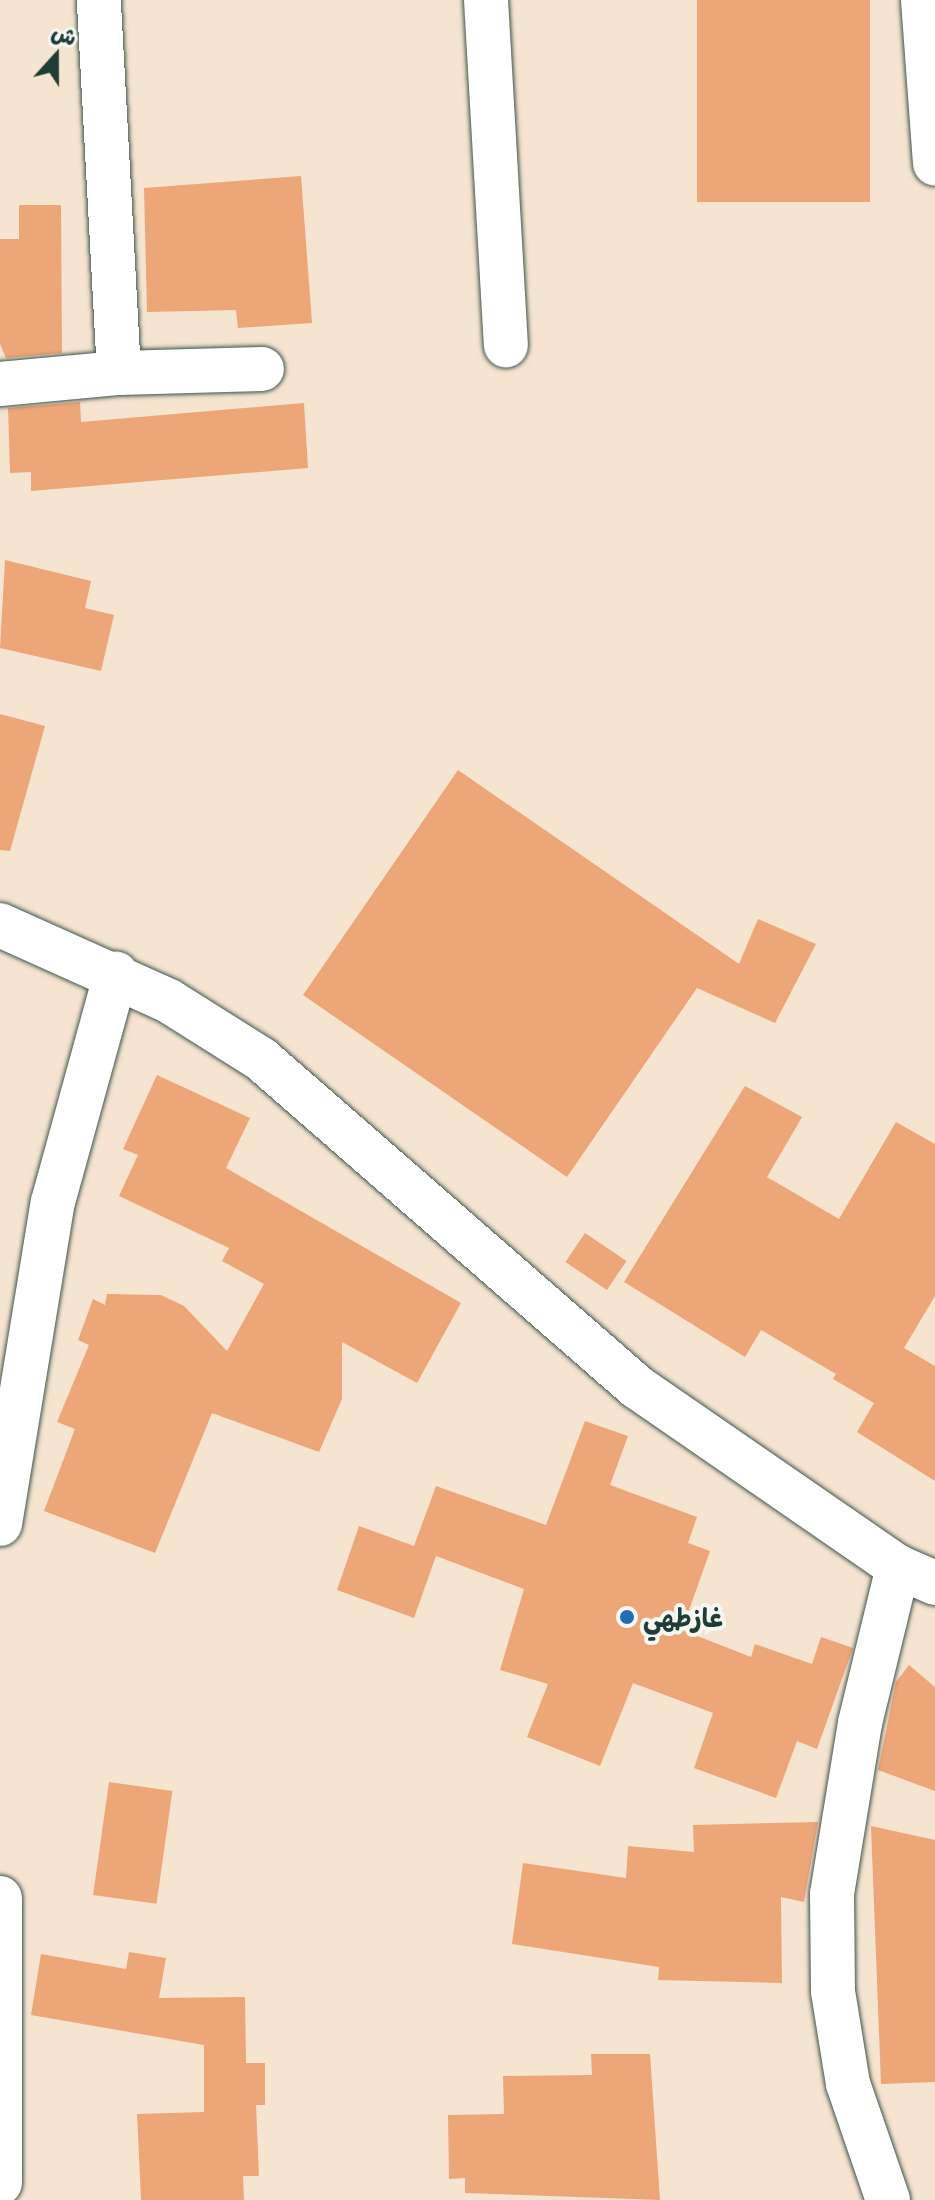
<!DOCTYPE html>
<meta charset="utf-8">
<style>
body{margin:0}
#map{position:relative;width:935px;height:2200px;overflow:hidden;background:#f5e4d0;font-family:"Playpen Sans","Playpen Sans Arabic",sans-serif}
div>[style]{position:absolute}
.building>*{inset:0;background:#eda678;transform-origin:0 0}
.roads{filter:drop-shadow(0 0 2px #3f564b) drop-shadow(0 0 2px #3f564b)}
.minor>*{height:44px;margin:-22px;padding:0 22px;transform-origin:22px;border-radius:22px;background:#fff}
.dots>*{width:22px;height:22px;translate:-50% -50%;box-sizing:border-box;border:4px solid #f6f6f2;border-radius:50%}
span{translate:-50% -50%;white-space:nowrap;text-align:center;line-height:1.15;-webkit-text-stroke:8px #f6f6f2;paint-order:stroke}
.poi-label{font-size:26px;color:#1f3d34;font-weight:700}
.left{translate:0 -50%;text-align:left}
.north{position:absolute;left:16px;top:16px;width:80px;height:80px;-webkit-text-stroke:6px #f6f6f2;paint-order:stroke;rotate:21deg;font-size:22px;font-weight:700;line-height:32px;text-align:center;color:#1f3d34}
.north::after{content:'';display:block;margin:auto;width:28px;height:36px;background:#1f3d34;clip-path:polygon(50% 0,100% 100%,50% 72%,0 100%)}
</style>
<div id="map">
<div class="building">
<div style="left:697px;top:0;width:173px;height:202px"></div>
<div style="clip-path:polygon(301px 176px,312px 323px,238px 328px,236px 310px,147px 312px,144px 188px)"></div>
<div style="clip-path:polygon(19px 205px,61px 205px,62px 353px,6px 358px,0 344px,0 239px,19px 239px)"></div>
<div style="clip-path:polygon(80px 402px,81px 422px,304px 403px,308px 468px,31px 491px,31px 472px,10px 473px,8px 408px)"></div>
<div style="clip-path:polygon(5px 560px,91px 581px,85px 608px,114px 615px,101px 671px,0 648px)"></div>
<div style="clip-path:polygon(0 714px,45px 726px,10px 851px,0 850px)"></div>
<div style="clip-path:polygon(458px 770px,739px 964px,758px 919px,816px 944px,775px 1023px,697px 988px,567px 1177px,303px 995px)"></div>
<div style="clip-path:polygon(157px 1075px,250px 1118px,226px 1168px,461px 1303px,417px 1383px,342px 1342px,342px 1399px,319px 1452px,212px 1413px,155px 1553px,44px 1511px,75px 1429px,57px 1422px,89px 1345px,78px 1340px,93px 1299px,105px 1305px,107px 1294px,161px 1295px,184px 1306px,227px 1351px,264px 1284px,222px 1261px,229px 1248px,119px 1196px,138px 1155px,123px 1149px)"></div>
<div style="clip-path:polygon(745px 1086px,802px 1117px,767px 1177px,839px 1219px,896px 1122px,935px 1144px,935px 1296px,904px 1348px,935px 1366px,935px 1481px,857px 1432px,874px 1403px,833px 1379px,836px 1374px,761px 1330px,745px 1357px,624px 1282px)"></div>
<div style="left:585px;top:1233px;width:50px;height:35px;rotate:34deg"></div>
<div style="clip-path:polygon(585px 1421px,628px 1436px,610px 1485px,697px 1517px,688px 1543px,710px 1551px,682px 1630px,751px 1657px,755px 1644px,812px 1664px,821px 1637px,853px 1648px,817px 1749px,797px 1741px,776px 1798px,694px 1768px,713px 1713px,633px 1683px,600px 1766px,527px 1737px,548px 1684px,500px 1670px,524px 1589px,436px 1556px,414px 1618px,337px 1590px,359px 1526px,414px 1546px,436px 1486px,546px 1525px)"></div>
<div style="clip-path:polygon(909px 1665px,935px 1687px,935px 1791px,878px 1770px,896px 1682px)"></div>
<div style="left:109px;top:1782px;width:64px;height:114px;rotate:8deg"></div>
<div style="clip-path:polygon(818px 1822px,804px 1902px,781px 1897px,782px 1983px,658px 1980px,659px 1967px,512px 1944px,523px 1863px,626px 1878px,628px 1846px,694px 1852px,693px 1825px)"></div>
<div style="clip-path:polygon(871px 1826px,935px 1840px,935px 2082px,881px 2084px)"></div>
<div style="clip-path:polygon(129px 1952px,166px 1958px,159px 1998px,245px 1997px,246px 2063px,265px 2063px,265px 2105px,256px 2105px,259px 2176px,243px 2176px,244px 2200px,141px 2200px,137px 2114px,204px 2112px,204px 2045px,31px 2015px,41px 1954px,126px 1969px)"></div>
<div style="clip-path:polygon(591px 2054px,650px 2054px,660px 2200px,465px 2193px,465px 2178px,449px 2179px,448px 2115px,504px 2114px,503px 2076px,592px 2075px)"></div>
</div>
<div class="roads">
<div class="minor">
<div style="left:486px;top:0;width:346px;rotate:86.7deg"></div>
<div style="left:923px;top:0;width:164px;rotate:85.8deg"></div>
<div style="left:119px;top:373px;width:143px;rotate:-1.6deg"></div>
<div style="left:0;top:384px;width:120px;rotate:-5.3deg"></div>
<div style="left:119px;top:373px;width:374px;rotate:-93.1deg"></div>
<div style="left:0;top:925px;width:185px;rotate:24.2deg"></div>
<div style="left:169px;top:1001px;width:109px;rotate:32.2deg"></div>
<div style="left:261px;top:1059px;width:499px;rotate:41.1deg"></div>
<div style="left:637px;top:1387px;width:317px;rotate:34.6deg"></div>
<div style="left:898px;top:1567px;width:40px;rotate:23.4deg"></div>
<div style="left:0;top:1524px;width:326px;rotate:-80.7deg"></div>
<div style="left:53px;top:1202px;width:237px;rotate:-74.6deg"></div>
<div style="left:0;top:1898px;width:285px;rotate:90deg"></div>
<div style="left:888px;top:2200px;width:123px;rotate:-109deg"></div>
<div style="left:848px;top:2084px;width:94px;rotate:-99.2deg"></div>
<div style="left:833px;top:1991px;width:97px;rotate:-90.6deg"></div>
<div style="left:832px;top:1894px;width:173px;rotate:-80.7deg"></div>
<div style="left:860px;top:1723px;width:161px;rotate:-76.3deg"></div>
</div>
</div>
<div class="dots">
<div style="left:627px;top:1617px;background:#1f6fb2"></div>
</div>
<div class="poi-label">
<span class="left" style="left:643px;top:1617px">غازطهي</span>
</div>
<div class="north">ش</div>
</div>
